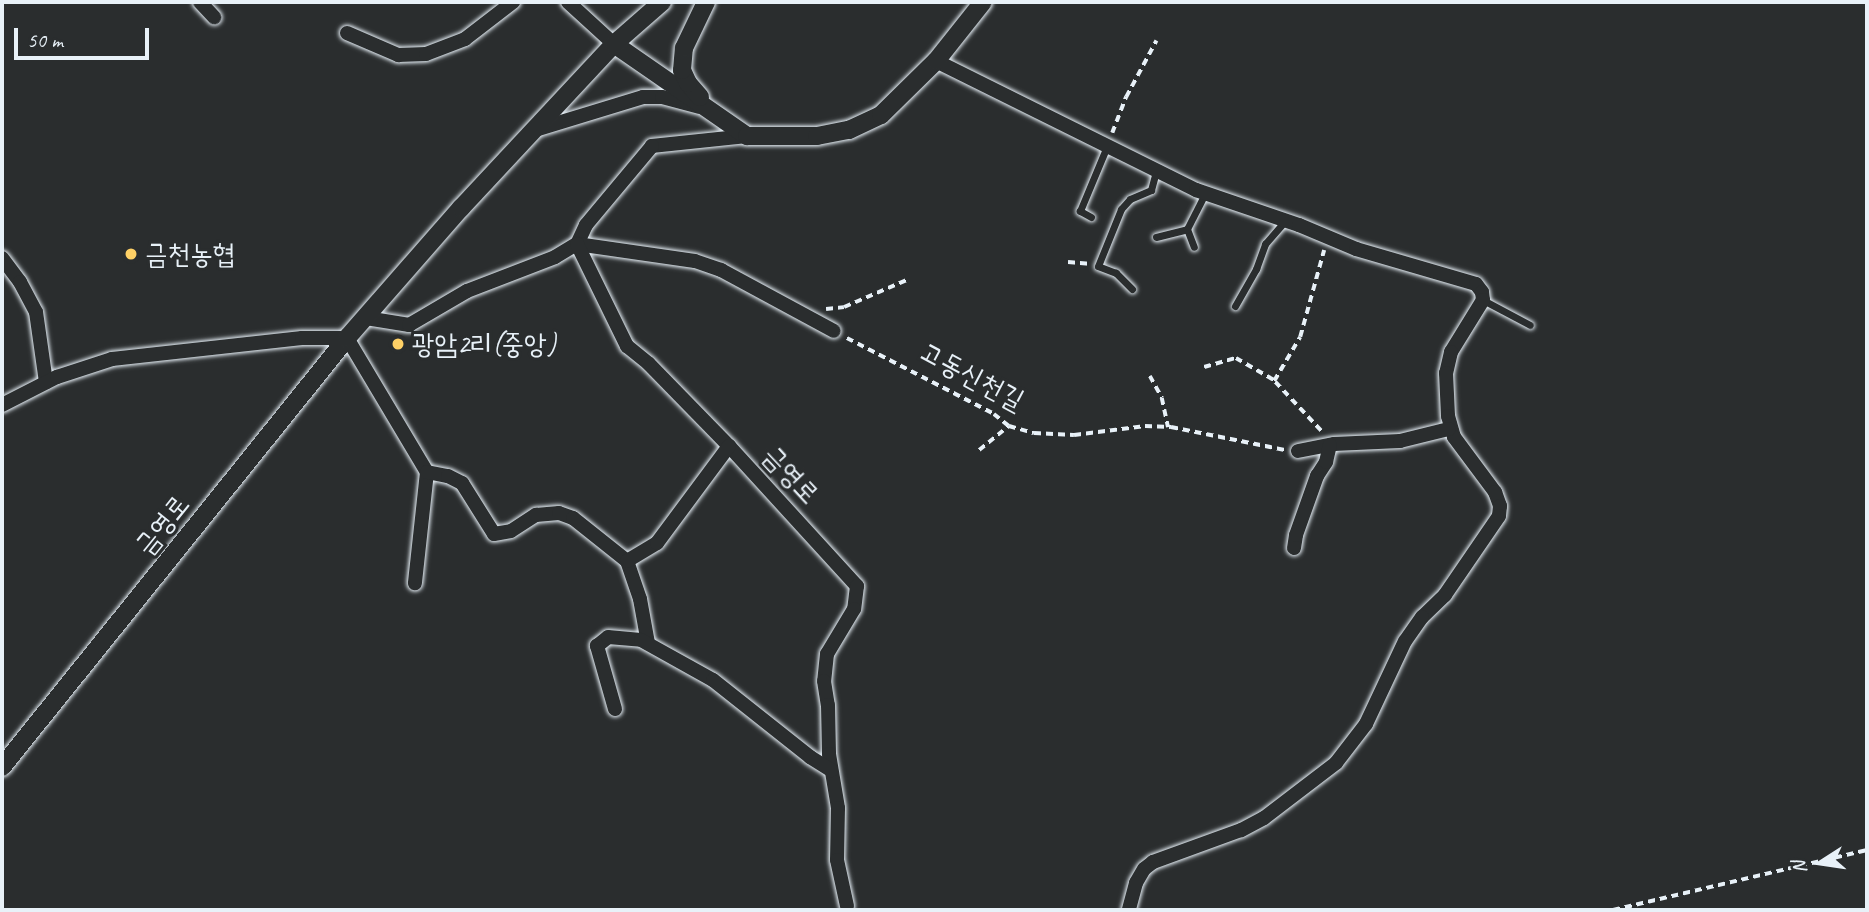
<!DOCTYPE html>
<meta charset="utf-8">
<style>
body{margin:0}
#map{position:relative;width:1869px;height:912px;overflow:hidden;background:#2a2d2e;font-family:Caveat,"Poor Story",sans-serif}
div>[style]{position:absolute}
.path>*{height:3.5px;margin-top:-1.75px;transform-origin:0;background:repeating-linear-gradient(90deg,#e8f1f8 0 7px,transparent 0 12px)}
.roads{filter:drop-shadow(0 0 2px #e8f1f8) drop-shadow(0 0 2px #e8f1f8)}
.service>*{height:7px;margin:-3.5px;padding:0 3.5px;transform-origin:3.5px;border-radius:3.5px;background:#2a2d2e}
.minor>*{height:14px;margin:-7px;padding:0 7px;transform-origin:7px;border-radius:7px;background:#2a2d2e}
.tertiary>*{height:18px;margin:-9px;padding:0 9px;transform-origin:9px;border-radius:9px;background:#2a2d2e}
.dots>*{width:19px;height:19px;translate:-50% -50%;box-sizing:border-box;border:4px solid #2a2d2e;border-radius:50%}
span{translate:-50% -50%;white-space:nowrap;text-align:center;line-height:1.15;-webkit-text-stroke:6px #2a2d2e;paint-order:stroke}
.poi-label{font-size:28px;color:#e8f1f8}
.left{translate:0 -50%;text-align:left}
.street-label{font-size:28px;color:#e8f1f8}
.frame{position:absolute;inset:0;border:4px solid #e8f1f8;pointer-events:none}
.north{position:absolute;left:1785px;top:828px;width:70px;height:70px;-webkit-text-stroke:5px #2a2d2e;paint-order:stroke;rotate:258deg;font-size:19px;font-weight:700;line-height:28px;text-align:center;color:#e8f1f8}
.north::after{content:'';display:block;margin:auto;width:24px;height:32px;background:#e8f1f8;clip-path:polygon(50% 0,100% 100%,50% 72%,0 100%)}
.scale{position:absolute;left:14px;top:28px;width:135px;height:32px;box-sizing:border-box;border:4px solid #e8f1f8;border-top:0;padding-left:9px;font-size:21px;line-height:24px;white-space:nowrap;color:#e8f1f8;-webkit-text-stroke:5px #2a2d2e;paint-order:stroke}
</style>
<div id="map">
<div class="path">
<div style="left:1112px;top:133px;width:39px;rotate:-69deg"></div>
<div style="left:1126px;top:97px;width:64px;rotate:-61.8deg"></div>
<div style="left:1068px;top:262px;width:21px;rotate:5deg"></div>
<div style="left:826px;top:309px;width:18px;rotate:-6deg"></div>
<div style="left:844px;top:307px;width:71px;rotate:-23.3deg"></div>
<div style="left:847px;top:338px;width:165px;rotate:27.3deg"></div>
<div style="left:994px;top:414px;width:19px;rotate:39deg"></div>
<div style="left:1009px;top:426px;width:26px;rotate:16deg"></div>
<div style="left:1034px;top:433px;width:40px;rotate:2.9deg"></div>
<div style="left:1074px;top:435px;width:72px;rotate:-7.2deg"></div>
<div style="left:1145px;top:426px;width:26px;rotate:2deg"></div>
<div style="left:1171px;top:427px;width:116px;rotate:11.4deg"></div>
<div style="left:1204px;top:367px;width:33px;rotate:-16deg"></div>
<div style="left:1236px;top:358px;width:44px;rotate:30.1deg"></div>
<div style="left:1150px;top:376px;width:25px;rotate:61deg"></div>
<div style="left:1162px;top:398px;width:30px;rotate:78deg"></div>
<div style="left:1321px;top:431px;width:69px;rotate:-133.2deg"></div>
<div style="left:1274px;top:381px;width:51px;rotate:-59.4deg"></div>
<div style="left:1300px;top:337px;width:90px;rotate:-74.6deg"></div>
<div style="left:979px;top:450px;width:38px;rotate:-39deg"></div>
<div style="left:1613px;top:910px;width:261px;rotate:-13.3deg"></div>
</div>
<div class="roads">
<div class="service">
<div style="left:1091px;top:217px;width:13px;rotate:-151deg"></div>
<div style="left:1080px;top:211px;width:70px;rotate:-67.4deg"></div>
<div style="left:1187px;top:229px;width:19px;rotate:69deg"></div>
<div style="left:1156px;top:237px;width:32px;rotate:-14deg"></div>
<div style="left:1187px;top:229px;width:39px;rotate:-63deg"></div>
<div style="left:1132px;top:289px;width:23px;rotate:-135deg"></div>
<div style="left:1116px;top:273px;width:19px;rotate:-159deg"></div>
<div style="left:1098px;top:266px;width:61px;rotate:-68deg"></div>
<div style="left:1121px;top:209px;width:13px;rotate:-48deg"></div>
<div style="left:1130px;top:199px;width:23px;rotate:-23deg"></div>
<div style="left:1151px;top:190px;width:20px;rotate:-75deg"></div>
<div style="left:1483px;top:300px;width:53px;rotate:28deg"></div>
<div style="left:1235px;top:306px;width:43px;rotate:-60.4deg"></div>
<div style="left:1256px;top:269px;width:27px;rotate:-70deg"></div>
<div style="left:1265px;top:244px;width:30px;rotate:-49deg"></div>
</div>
<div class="minor">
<div style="left:200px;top:2px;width:21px;rotate:47deg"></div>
<div style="left:568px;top:2px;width:62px;rotate:42.4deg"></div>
<div style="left:347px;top:33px;width:56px;rotate:23.3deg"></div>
<div style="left:398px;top:55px;width:28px;rotate:-2deg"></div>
<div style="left:426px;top:54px;width:42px;rotate:-21deg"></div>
<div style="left:465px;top:39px;width:61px;rotate:-37.6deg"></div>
<div style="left:936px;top:61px;width:290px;rotate:26.4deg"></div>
<div style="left:1196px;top:190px;width:109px;rotate:18.8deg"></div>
<div style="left:1299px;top:225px;width:62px;rotate:22.8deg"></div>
<div style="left:1356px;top:249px;width:125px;rotate:16.3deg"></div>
<div style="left:1476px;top:284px;width:10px;rotate:53deg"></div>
<div style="left:1482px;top:292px;width:8px;rotate:83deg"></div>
<div style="left:1483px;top:300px;width:61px;rotate:121.6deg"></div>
<div style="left:1451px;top:352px;width:22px;rotate:103deg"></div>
<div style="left:1446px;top:373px;width:43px;rotate:87.3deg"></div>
<div style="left:1448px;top:416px;width:22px;rotate:74deg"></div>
<div style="left:1454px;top:437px;width:69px;rotate:53.3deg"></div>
<div style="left:1495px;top:492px;width:15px;rotate:70deg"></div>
<div style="left:1500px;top:506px;width:10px;rotate:96deg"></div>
<div style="left:1499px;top:516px;width:96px;rotate:124.4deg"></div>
<div style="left:1445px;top:595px;width:32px;rotate:136deg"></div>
<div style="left:1422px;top:617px;width:29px;rotate:125deg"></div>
<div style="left:1405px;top:641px;width:92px;rotate:115.2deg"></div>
<div style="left:1366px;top:724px;width:49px;rotate:127.6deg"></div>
<div style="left:1336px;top:763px;width:91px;rotate:142.6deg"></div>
<div style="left:1264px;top:818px;width:26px;rotate:152deg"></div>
<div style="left:1241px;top:830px;width:94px;rotate:160deg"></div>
<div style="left:1153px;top:862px;width:11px;rotate:142deg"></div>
<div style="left:1144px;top:869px;width:16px;rotate:120deg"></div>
<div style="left:1136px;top:883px;width:28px;rotate:105deg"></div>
<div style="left:535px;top:130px;width:113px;rotate:-17deg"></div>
<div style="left:643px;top:97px;width:19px"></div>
<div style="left:662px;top:97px;width:38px;rotate:15deg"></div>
<div style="left:747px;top:136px;width:96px;rotate:174deg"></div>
<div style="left:652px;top:146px;width:103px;rotate:129.9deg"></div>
<div style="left:586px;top:225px;width:21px;rotate:115deg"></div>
<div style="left:577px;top:244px;width:119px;rotate:8.2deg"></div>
<div style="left:695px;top:261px;width:28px;rotate:19deg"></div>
<div style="left:721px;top:270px;width:128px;rotate:28.4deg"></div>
<div style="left:2px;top:258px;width:30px;rotate:53deg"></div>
<div style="left:20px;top:282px;width:34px;rotate:62deg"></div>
<div style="left:36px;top:312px;width:71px;rotate:81.9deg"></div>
<div style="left:366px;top:318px;width:44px;rotate:9.2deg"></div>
<div style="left:409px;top:325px;width:67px;rotate:-30.4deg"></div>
<div style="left:467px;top:291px;width:94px;rotate:-21.1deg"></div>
<div style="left:555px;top:257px;width:26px;rotate:-31deg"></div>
<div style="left:577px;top:244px;width:114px;rotate:63.9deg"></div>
<div style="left:627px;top:346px;width:28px;rotate:39deg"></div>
<div style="left:649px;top:364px;width:115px;rotate:45.7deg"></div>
<div style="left:729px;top:446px;width:190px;rotate:47.6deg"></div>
<div style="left:857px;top:586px;width:23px;rotate:97deg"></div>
<div style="left:854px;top:609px;width:52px;rotate:121deg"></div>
<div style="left:827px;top:654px;width:27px;rotate:96deg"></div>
<div style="left:824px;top:681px;width:24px;rotate:81deg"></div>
<div style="left:828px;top:705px;width:49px;rotate:88.8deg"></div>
<div style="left:829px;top:754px;width:55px;rotate:80.5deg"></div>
<div style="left:838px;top:808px;width:52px;rotate:91.1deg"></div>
<div style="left:837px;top:860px;width:47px;rotate:77.7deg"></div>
<div style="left:2px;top:405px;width:62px;rotate:-27deg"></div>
<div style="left:57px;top:377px;width:58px;rotate:-18.1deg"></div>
<div style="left:112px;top:359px;width:191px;rotate:-6.3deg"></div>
<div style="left:302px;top:338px;width:45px"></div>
<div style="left:347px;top:338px;width:156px;rotate:59.2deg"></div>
<div style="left:427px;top:472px;width:112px;rotate:96.2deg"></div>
<div style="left:1298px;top:451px;width:37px;rotate:-11deg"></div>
<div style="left:1334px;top:444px;width:66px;rotate:-2.6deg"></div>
<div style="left:1400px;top:441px;width:50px;rotate:-13.8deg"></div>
<div style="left:427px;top:472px;width:21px;rotate:11deg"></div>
<div style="left:448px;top:476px;width:16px;rotate:27deg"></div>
<div style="left:462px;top:483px;width:60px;rotate:57.9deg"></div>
<div style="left:494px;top:534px;width:17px;rotate:-10deg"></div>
<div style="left:511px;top:531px;width:30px;rotate:-33deg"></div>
<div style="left:536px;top:515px;width:23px;rotate:-5deg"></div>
<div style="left:559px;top:513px;width:15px;rotate:20deg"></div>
<div style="left:573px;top:518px;width:69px;rotate:38.5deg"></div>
<div style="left:627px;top:561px;width:40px;rotate:71.1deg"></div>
<div style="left:640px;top:599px;width:45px;rotate:79.7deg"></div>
<div style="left:1294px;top:548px;width:13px;rotate:-81deg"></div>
<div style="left:1296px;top:535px;width:63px;rotate:-70.4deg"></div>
<div style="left:1317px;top:476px;width:17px;rotate:-57deg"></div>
<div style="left:1326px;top:462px;width:17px;rotate:-77deg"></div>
<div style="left:627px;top:561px;width:35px;rotate:-31deg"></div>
<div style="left:657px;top:543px;width:121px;rotate:-53.4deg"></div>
<div style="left:615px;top:709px;width:66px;rotate:-105.9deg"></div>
<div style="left:597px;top:646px;width:14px;rotate:-39deg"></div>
<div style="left:608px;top:637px;width:33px;rotate:5deg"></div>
<div style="left:641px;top:640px;width:82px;rotate:29.1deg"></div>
<div style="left:713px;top:680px;width:124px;rotate:38.4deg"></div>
<div style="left:810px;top:757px;width:25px;rotate:32deg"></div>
</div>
<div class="tertiary">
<div style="left:614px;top:44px;width:162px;rotate:34.7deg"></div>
<div style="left:747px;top:136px;width:70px"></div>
<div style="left:817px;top:136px;width:33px;rotate:-11deg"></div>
<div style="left:849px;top:130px;width:35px;rotate:-25deg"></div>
<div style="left:881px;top:115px;width:77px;rotate:-44.5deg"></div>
<div style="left:936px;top:61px;width:75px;rotate:-51.5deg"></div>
<div style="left:700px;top:97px;width:18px;rotate:-131deg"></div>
<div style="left:688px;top:83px;width:14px;rotate:-115deg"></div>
<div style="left:682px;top:70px;width:22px;rotate:-85deg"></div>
<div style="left:684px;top:48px;width:51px;rotate:-64.4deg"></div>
<div style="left:2px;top:767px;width:551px;rotate:-51.19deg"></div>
<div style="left:347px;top:338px;width:173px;rotate:-48.8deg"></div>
<div style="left:461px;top:208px;width:224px;rotate:-47deg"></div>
<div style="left:614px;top:44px;width:64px;rotate:-41.2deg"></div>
</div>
</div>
<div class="dots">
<div style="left:131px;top:254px;background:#ffd166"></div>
<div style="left:398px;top:344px;background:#ffd166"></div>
</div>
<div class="poi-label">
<span class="left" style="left:145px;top:254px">금천농협</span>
<span class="left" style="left:412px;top:344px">광암2리(중앙)</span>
</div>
<div class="street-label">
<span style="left:972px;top:376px;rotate:28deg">고동신천길</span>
<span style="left:791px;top:475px;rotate:47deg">금영로</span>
<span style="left:162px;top:525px;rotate:-51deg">금영로</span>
</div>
<div class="frame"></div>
<div class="north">N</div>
<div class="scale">50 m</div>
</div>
